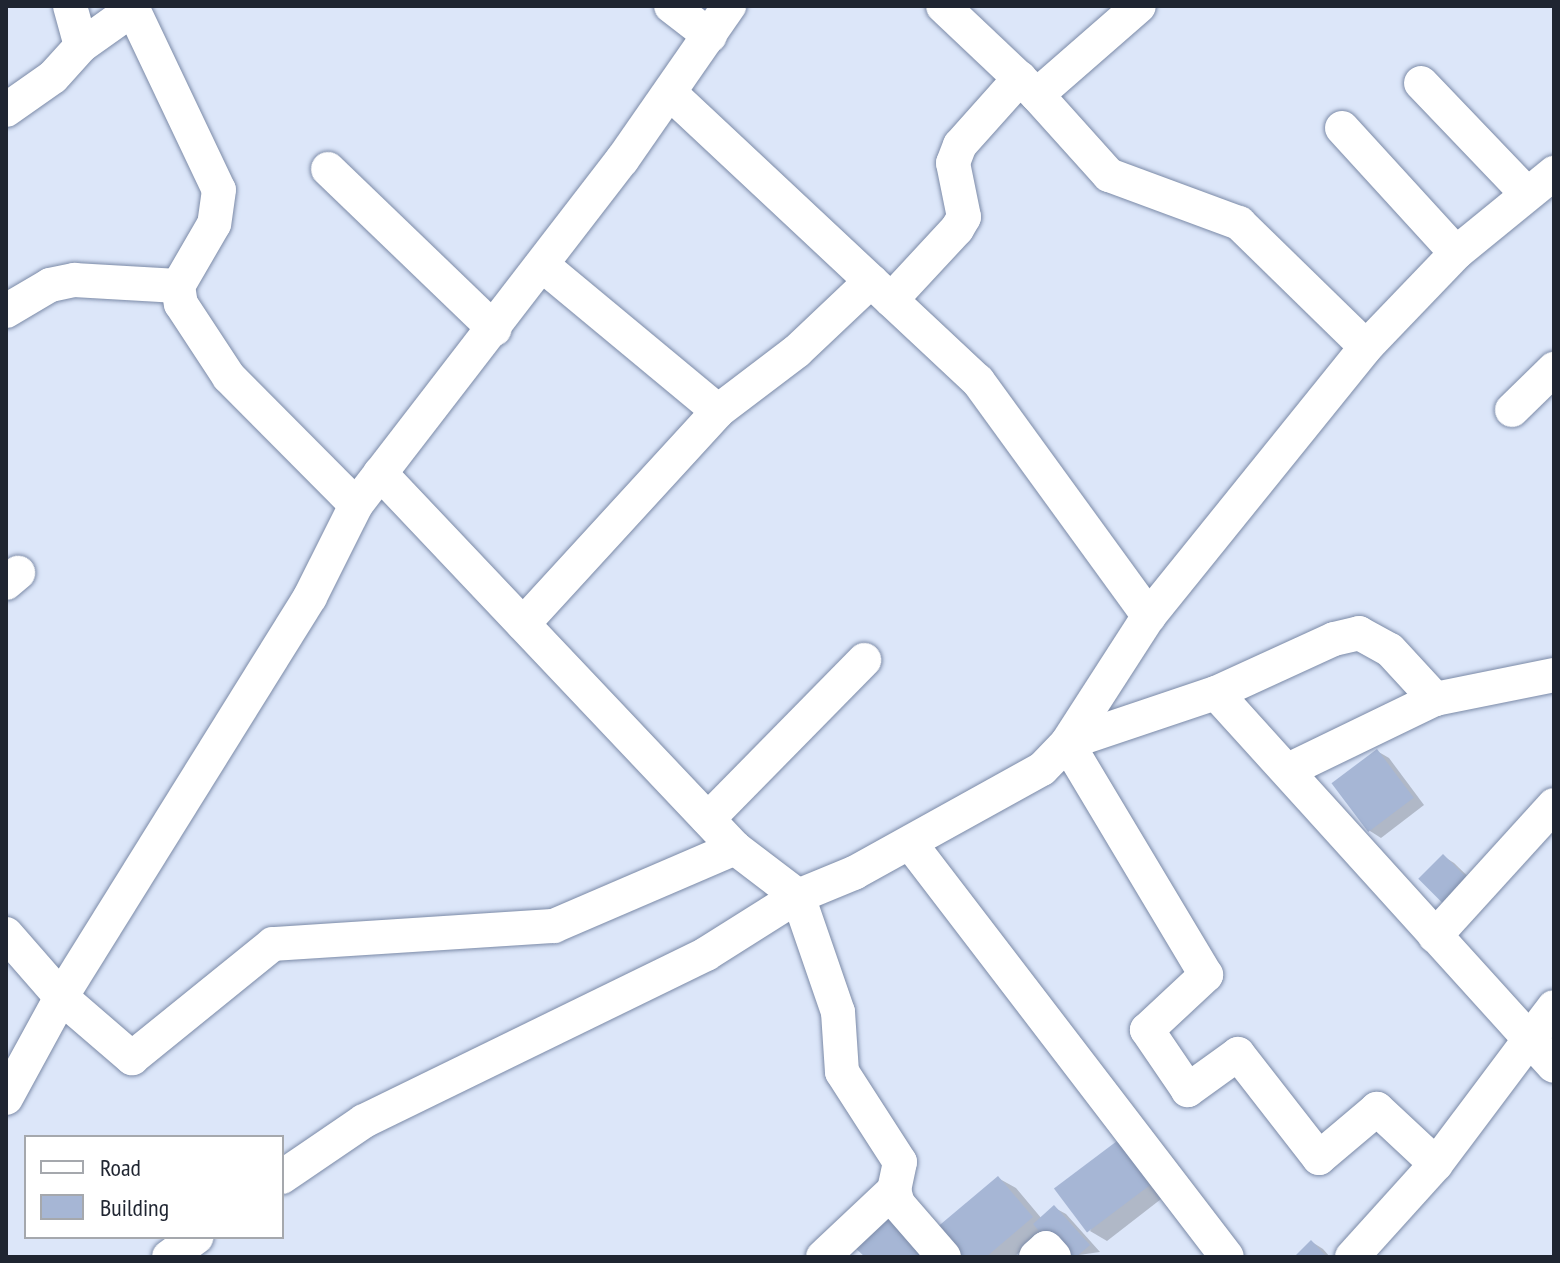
<!DOCTYPE html>
<style>
body{margin:0}
#map{position:relative;width:1560px;height:1263px;overflow:hidden;background:#dce6f9;font-family:"PT Sans Narrow",sans-serif}
div>[style]{position:absolute}
.shadow>*{inset:0;background:#0003}
.building>*{inset:0;background:#a6b6d5;transform-origin:0 0}
.roads{filter:drop-shadow(0 0 2px #7b8aa7) drop-shadow(0 0 2px #7b8aa7)}
.minor>*{height:34px;margin:-17px;padding:0 17px;transform-origin:17px;border-radius:17px;background:#fff}
span{translate:-50% -50%;white-space:nowrap;text-align:center;line-height:1.15;-webkit-text-stroke:7px #fff;paint-order:stroke}
.frame{position:absolute;inset:0;border:8px solid #1f2531;pointer-events:none}
.legend{position:absolute;left:24px;top:1135px;width:260px;height:104px;box-sizing:border-box;background:#fff;border:2px solid #a5a8ad;margin:0;padding:10px 14px;list-style:none;font-size:24px;color:#1f2531}
.legend li{display:flex;align-items:center;gap:16px;height:40px}
.legend b{width:40px;border:2px solid #a5a8ad}
</style>
<div id="map">
<div class="shadow">
<div style="clip-path:polygon(1377px 751px,1389px 758px,1424px 805px,1381px 838px,1370px 831px)"></div>
<div style="clip-path:polygon(1443px 856px,1454px 863px,1482px 890px,1420px 879px)"></div>
<div style="clip-path:polygon(1142px 1148px,1174px 1189px,1107px 1241px,1090px 1231px)"></div>
<div style="clip-path:polygon(998px 1178px,1016px 1188px,1042px 1219px,1055px 1208px,1066px 1214px,1100px 1252px,1065px 1257px,1043px 1232px,1014px 1257px,961px 1257px)"></div>
<div style="clip-path:polygon(1312px 1242px,1323px 1249px,1330px 1257px,1297px 1257px)"></div>
</div>
<div class="building">
<div style="left:1377px;top:749px;width:61px;height:57px;rotate:53deg"></div>
<div style="left:1443px;top:854px;width:41px;height:35px;rotate:45deg"></div>
<div style="left:1125px;top:1135px;width:55px;height:89px;rotate:53deg"></div>
<div style="clip-path:polygon(998px 1176px,1033px 1217px,986px 1257px,959px 1257px,935px 1229px)"></div>
<div style="clip-path:polygon(890px 1205px,932px 1246px,921px 1257px,865px 1257px,852px 1245px)"></div>
<div style="clip-path:polygon(1054px 1205px,1090px 1245px,1076px 1257px,1062px 1257px,1033px 1224px)"></div>
<div style="clip-path:polygon(1311px 1240px,1327px 1257px,1294px 1257px)"></div>
</div>
<div class="roads">
<div class="minor">
<div style="left:70px;top:6px;width:41px;rotate:74.6deg"></div>
<div style="left:81px;top:46px;width:64px;rotate:-35.4deg"></div>
<div style="left:133px;top:9px;width:200px;rotate:64.6deg"></div>
<div style="left:219px;top:190px;width:34px;rotate:98deg"></div>
<div style="left:214px;top:224px;width:72px;rotate:120.1deg"></div>
<div style="left:178px;top:286px;width:18px;rotate:81deg"></div>
<div style="left:181px;top:304px;width:87px;rotate:56.7deg"></div>
<div style="left:229px;top:377px;width:180px;rotate:45.2deg"></div>
<div style="left:671px;top:6px;width:49px;rotate:37.6deg"></div>
<div style="left:943px;top:6px;width:129px;rotate:43.4deg"></div>
<div style="left:1037px;top:95px;width:108px;rotate:48deg"></div>
<div style="left:1109px;top:175px;width:139px;rotate:20.3deg"></div>
<div style="left:1239px;top:223px;width:177px;rotate:44.3deg"></div>
<div style="left:1421px;top:83px;width:153px;rotate:46.3deg"></div>
<div style="left:670px;top:93px;width:422px;rotate:43.1deg"></div>
<div style="left:978px;top:381px;width:291px;rotate:54deg"></div>
<div style="left:1037px;top:95px;width:135px;rotate:-41.1deg"></div>
<div style="left:6px;top:110px;width:57px;rotate:-35.1deg"></div>
<div style="left:53px;top:77px;width:42px;rotate:-47.9deg"></div>
<div style="left:1342px;top:128px;width:169px;rotate:47.6deg"></div>
<div style="left:328px;top:169px;width:231px;rotate:43.9deg"></div>
<div style="left:891px;top:300px;width:97px;rotate:-47.1deg"></div>
<div style="left:957px;top:229px;width:14px;rotate:-60deg"></div>
<div style="left:964px;top:217px;width:55px;rotate:-101.5deg"></div>
<div style="left:953px;top:163px;width:19px;rotate:-69deg"></div>
<div style="left:960px;top:145px;width:90px;rotate:-48.2deg"></div>
<div style="left:6px;top:311px;width:51px;rotate:-30.6deg"></div>
<div style="left:50px;top:285px;width:25px;rotate:-12deg"></div>
<div style="left:74px;top:280px;width:104px;rotate:3.3deg"></div>
<div style="left:1512px;top:410px;width:59px;rotate:-44.3deg"></div>
<div style="left:718px;top:411px;width:99px;rotate:-37.2deg"></div>
<div style="left:797px;top:351px;width:102px;rotate:-43.4deg"></div>
<div style="left:380px;top:473px;width:516px;rotate:46.57deg"></div>
<div style="left:735px;top:848px;width:79px;rotate:37.3deg"></div>
<div style="left:798px;top:896px;width:123px;rotate:71deg"></div>
<div style="left:838px;top:1012px;width:60px;rotate:86.2deg"></div>
<div style="left:842px;top:1072px;width:107px;rotate:57.2deg"></div>
<div style="left:900px;top:1162px;width:29px;rotate:102deg"></div>
<div style="left:894px;top:1190px;width:15px;rotate:74deg"></div>
<div style="left:898px;top:1204px;width:70px;rotate:49deg"></div>
<div style="left:6px;top:583px;width:16px;rotate:-40deg"></div>
<div style="left:523px;top:624px;width:289px;rotate:-47.5deg"></div>
<div style="left:718px;top:411px;width:229px;rotate:-140.3deg"></div>
<div style="left:1216px;top:693px;width:130px;rotate:-24.6deg"></div>
<div style="left:1334px;top:639px;width:26px;rotate:-13deg"></div>
<div style="left:1359px;top:633px;width:35px;rotate:29deg"></div>
<div style="left:1390px;top:650px;width:67px;rotate:47.4deg"></div>
<div style="left:1435px;top:699px;width:163px;rotate:154.2deg"></div>
<div style="left:1435px;top:699px;width:121px;rotate:-11.4deg"></div>
<div style="left:708px;top:819px;width:223px;rotate:-45.5deg"></div>
<div style="left:910px;top:843px;width:521px;rotate:52.56deg"></div>
<div style="left:6px;top:934px;width:84px;rotate:48.9deg"></div>
<div style="left:61px;top:997px;width:94px;rotate:40.7deg"></div>
<div style="left:132px;top:1058px;width:181px;rotate:-39deg"></div>
<div style="left:273px;top:944px;width:282px;rotate:-3.7deg"></div>
<div style="left:554px;top:926px;width:197px;rotate:-23.3deg"></div>
<div style="left:1435px;top:936px;width:177px;rotate:-47.7deg"></div>
<div style="left:6px;top:1098px;width:115px;rotate:-61.4deg"></div>
<div style="left:61px;top:997px;width:471px;rotate:-58.1deg"></div>
<div style="left:310px;top:597px;width:103px;rotate:-63.4deg"></div>
<div style="left:356px;top:505px;width:436px;rotate:-52.4deg"></div>
<div style="left:622px;top:160px;width:188px;rotate:-55.2deg"></div>
<div style="left:1436px;top:1164px;width:81px;rotate:-137deg"></div>
<div style="left:1377px;top:1109px;width:76px;rotate:139.8deg"></div>
<div style="left:1319px;top:1158px;width:132px;rotate:-127.9deg"></div>
<div style="left:1238px;top:1054px;width:62px;rotate:144.2deg"></div>
<div style="left:1188px;top:1090px;width:73px;rotate:-124.3deg"></div>
<div style="left:1147px;top:1030px;width:81px;rotate:-43deg"></div>
<div style="left:1206px;top:975px;width:270px;rotate:-120.9deg"></div>
<div style="left:1067px;top:743px;width:157px;rotate:-18.6deg"></div>
<div style="left:1216px;top:693px;width:503px;rotate:47.82deg"></div>
<div style="left:282px;top:1177px;width:99px;rotate:-34.3deg"></div>
<div style="left:364px;top:1121px;width:381px;rotate:-26deg"></div>
<div style="left:706px;top:954px;width:109px;rotate:-32.2deg"></div>
<div style="left:798px;top:896px;width:61px;rotate:-22.3deg"></div>
<div style="left:854px;top:873px;width:215px;rotate:-29deg"></div>
<div style="left:1042px;top:769px;width:36px;rotate:-46deg"></div>
<div style="left:1067px;top:743px;width:151px;rotate:-57.2deg"></div>
<div style="left:1149px;top:616px;width:346px;rotate:-51.1deg"></div>
<div style="left:1366px;top:347px;width:130px;rotate:-46.2deg"></div>
<div style="left:1456px;top:253px;width:127px;rotate:-39.2deg"></div>
<div style="left:169px;top:1257px;width:34px;rotate:-36deg"></div>
<div style="left:823px;top:1257px;width:98px;rotate:-43.3deg"></div>
<div style="left:1036px;top:1257px;width:13px;rotate:-42deg"></div>
<div style="left:1046px;top:1248px;width:12px;rotate:48deg"></div>
<div style="left:1352px;top:1257px;width:125px;rotate:-47.9deg"></div>
<div style="left:1436px;top:1164px;width:196px;rotate:-53.1deg"></div>
</div>
</div>
<div class="frame"></div>
<ul class="legend">
<li><b style="height:10px;background:#fff"></b>Road</li>
<li><b style="height:22px;background:#a6b6d5"></b>Building</li>
</ul>
</div>
